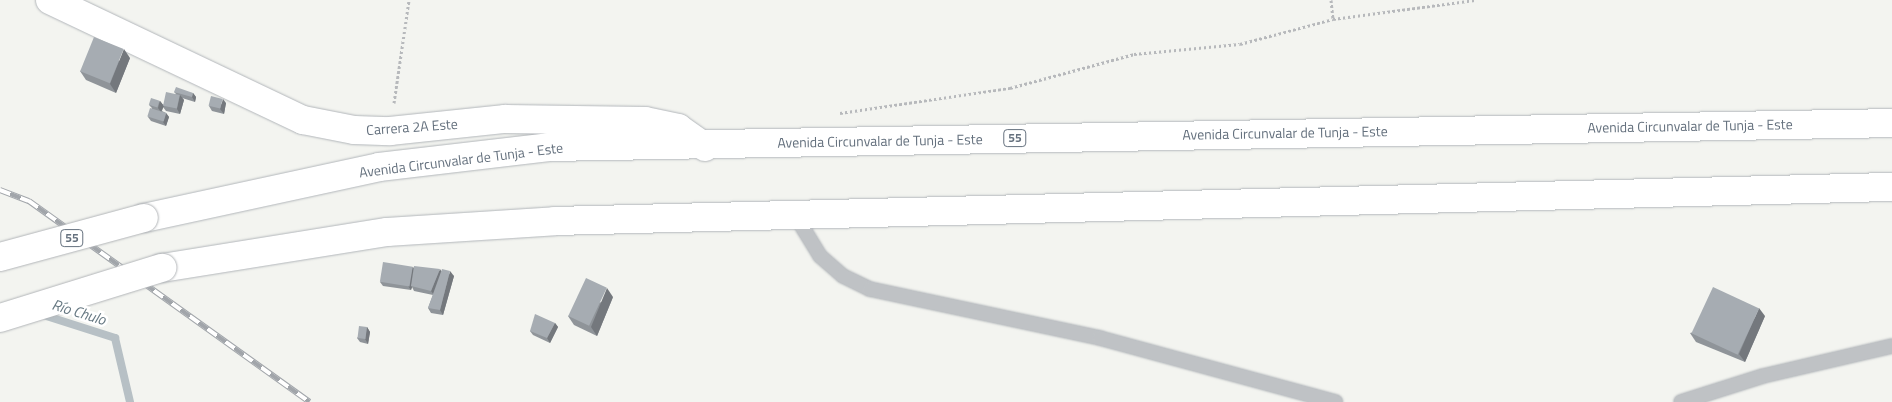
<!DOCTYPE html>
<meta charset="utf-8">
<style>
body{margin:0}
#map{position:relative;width:1892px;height:402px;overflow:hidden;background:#f3f4f0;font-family:"Titillium Web",sans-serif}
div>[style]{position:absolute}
.stream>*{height:8px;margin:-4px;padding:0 4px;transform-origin:4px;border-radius:4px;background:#b7c0c5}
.path>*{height:3px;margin-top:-1.5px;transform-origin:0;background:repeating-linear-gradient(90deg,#b7b9bc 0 2.5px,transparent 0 5px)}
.roads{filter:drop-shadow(0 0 1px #b2b6ba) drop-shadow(0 0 1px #b2b6ba)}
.lane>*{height:14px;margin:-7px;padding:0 7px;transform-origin:7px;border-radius:7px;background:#bfc2c5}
.secondary>*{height:28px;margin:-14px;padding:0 14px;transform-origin:14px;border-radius:14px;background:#fff}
.highway>*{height:28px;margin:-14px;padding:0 14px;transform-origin:14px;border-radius:14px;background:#fff}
.rail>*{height:5.5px;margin-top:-2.75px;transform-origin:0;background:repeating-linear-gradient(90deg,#fff 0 11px,#a1a5aa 0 22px);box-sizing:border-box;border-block:1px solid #a1a5aa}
.bridges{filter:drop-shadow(0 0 1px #b2b5b8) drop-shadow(0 0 1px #b2b5b8)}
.highway-bridge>*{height:28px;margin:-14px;padding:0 14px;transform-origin:14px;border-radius:14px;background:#fff}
.wall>*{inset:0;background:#8f9499}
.shaded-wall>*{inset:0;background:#74787d}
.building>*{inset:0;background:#a6acb2;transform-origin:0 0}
span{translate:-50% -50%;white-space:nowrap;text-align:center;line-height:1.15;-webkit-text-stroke:5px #fff;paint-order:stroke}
.shield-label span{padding:1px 4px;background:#fff;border:1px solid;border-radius:4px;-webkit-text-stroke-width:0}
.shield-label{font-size:12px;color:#65717e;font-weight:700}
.street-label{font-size:14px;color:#65717e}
.water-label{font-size:15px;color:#667882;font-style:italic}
</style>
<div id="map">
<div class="stream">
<div style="left:40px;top:314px;width:79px;rotate:17.7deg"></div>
<div style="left:115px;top:338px;width:66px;rotate:76.8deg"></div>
</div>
<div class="path">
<div style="left:1331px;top:0;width:19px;rotate:84deg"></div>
<div style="left:394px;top:103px;width:104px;rotate:-81.7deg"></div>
<div style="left:840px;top:113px;width:172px;rotate:-8.4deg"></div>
<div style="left:1010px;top:88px;width:129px;rotate:-15.3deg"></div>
<div style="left:1134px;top:54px;width:106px;rotate:-5.4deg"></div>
<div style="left:1240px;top:44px;width:96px;rotate:-15deg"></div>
<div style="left:1333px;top:19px;width:143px;rotate:-7.6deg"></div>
</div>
<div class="roads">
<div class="lane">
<div style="left:795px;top:215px;width:48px;rotate:58.6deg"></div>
<div style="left:820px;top:256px;width:30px;rotate:41deg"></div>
<div style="left:843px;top:276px;width:30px;rotate:26deg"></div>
<div style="left:870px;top:289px;width:235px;rotate:12deg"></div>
<div style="left:1100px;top:338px;width:244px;rotate:15.2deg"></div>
<div style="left:1681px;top:402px;width:86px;rotate:-17.6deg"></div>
<div style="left:1763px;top:376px;width:132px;rotate:-13.1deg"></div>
</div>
<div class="secondary">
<div style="left:50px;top:0;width:280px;rotate:25.4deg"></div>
<div style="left:303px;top:120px;width:52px;rotate:11.1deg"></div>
<div style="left:354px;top:130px;width:36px;rotate:2deg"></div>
<div style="left:390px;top:131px;width:116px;rotate:-6deg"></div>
<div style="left:505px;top:119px;width:140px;rotate:0.8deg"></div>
<div style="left:645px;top:121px;width:34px;rotate:12deg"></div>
<div style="left:678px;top:128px;width:33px;rotate:35deg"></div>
</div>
<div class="highway">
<div style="left:144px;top:218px;width:240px;rotate:-12.2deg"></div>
<div style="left:379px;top:167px;width:171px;rotate:-6.7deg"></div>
<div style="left:549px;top:147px;width:1343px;rotate:-1.02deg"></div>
<div style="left:162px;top:268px;width:228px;rotate:-9.1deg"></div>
<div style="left:387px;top:232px;width:168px;rotate:-3.7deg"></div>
<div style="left:555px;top:221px;width:1337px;rotate:-1.46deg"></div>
</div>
</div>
<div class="rail">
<div style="left:0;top:190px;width:31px;rotate:21deg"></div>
<div style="left:29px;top:201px;width:345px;rotate:35.6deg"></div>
</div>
<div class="bridges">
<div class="highway-bridge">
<div style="left:0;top:257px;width:149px;rotate:-15.2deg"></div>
<div style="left:0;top:318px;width:170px;rotate:-17.2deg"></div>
</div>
</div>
<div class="wall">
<div style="clip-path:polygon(130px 58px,116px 93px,86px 80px,80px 71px)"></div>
<div style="clip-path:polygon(174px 92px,193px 93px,196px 97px,195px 102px,182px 98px,184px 100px,180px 114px,166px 111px,163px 107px,162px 111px,166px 113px,169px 117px,166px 126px,151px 121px,148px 117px,152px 108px,149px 105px,160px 101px,163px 105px,176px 94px)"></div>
<div style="clip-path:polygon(226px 103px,224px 114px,212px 111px,209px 106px)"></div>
<div style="clip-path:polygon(413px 267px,414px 269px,441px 271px,454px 276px,443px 315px,431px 313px,428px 308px,433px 295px,414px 291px,412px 287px,411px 290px,383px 286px,380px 282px)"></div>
<div style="clip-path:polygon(613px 297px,597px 336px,574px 325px,568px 316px)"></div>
<div style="clip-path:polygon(1765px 316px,1745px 362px,1696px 342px,1690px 333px)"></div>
<div style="clip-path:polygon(555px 323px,558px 327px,550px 343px,533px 335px,530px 331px)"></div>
<div style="clip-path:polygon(367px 327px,370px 332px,368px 344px,360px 342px,357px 338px)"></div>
</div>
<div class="shaded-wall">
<div style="clip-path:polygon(124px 49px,130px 58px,116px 93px,110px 84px)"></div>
<div style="clip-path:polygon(193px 93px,196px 97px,195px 102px,192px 97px)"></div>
<div style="clip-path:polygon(180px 95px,184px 100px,180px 114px,177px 109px)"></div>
<div style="clip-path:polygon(223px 99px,226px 103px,224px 114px,220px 109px)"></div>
<div style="clip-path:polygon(160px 101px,164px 106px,161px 112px,158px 108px)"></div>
<div style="clip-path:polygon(166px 113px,169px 117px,166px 126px,163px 122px)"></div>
<div style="clip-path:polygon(413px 267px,416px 272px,411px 286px,412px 287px,411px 290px,408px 286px)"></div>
<div style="clip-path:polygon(440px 269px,443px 274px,434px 295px,431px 291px)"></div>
<div style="clip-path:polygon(450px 271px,454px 276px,443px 315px,440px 310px)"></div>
<div style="clip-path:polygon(607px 288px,613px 297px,597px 336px,591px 327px)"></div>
<div style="clip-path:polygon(1759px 308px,1765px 316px,1745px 362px,1739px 354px)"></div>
<div style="clip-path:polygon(555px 323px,558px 327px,550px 343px,547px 338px)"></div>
<div style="clip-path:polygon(367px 327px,370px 332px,368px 344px,365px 339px)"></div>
</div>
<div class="building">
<div style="left:94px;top:37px;width:32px;height:37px;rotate:22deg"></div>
<div style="clip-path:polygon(176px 87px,193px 93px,192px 97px,174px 92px)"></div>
<div style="left:166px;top:92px;width:14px;height:14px;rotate:12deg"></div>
<div style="left:211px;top:96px;width:12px;height:10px;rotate:14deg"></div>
<div style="left:151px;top:98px;width:9px;height:7px;rotate:18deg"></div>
<div style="left:150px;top:108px;width:17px;height:9px;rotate:17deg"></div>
<div style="left:383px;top:262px;width:30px;height:20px;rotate:9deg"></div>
<div style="clip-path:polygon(414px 266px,440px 269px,431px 291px,411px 286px)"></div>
<div style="clip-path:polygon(442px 269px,450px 271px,440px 310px,428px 308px)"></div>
<div style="left:586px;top:278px;width:23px;height:42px;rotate:25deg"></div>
<div style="left:1713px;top:287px;width:51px;height:51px;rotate:25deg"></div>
<div style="clip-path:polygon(535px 314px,555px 323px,547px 338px,530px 331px)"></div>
<div style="left:359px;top:326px;width:8px;height:12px;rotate:7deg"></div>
</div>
<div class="shield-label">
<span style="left:1015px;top:138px">55</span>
<span style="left:72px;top:238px">55</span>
</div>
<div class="street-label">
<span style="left:1690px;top:126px;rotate:-1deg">Avenida Circunvalar de Tunja - Este</span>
<span style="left:412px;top:127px;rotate:-4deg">Carrera 2A Este</span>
<span style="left:1285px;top:133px;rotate:-1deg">Avenida Circunvalar de Tunja - Este</span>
<span style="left:880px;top:141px;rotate:-1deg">Avenida Circunvalar de Tunja - Este</span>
<span style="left:461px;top:160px;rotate:-7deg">Avenida Circunvalar de Tunja - Este</span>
</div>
<div class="water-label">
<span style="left:79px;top:312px;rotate:17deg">Río Chulo</span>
</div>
</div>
